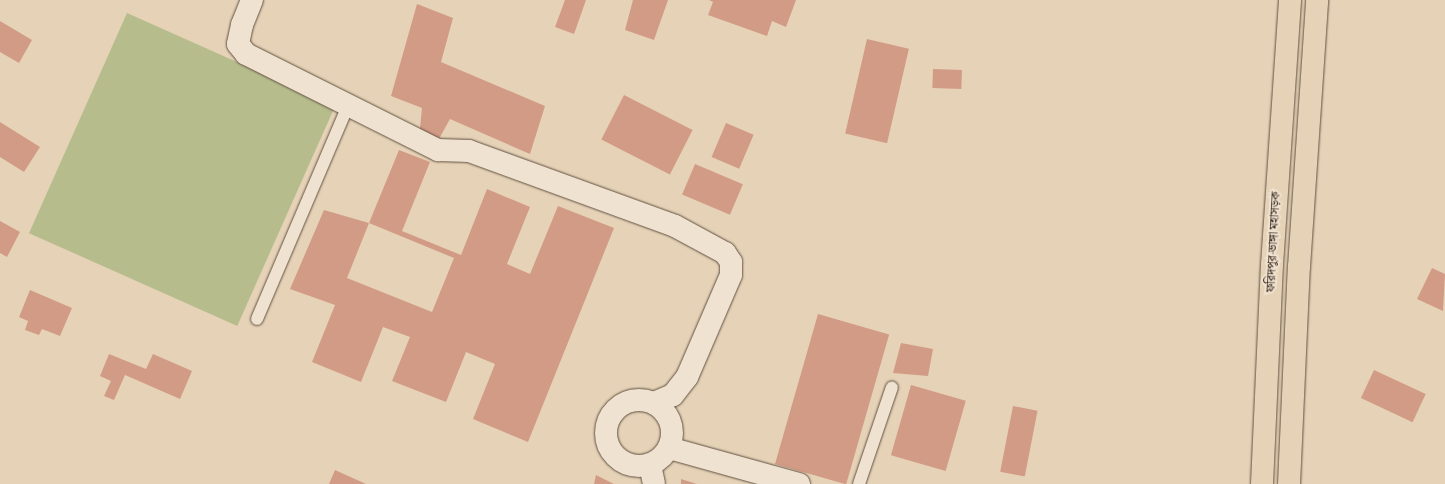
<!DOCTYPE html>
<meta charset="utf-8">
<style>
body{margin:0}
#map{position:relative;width:1445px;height:484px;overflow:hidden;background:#e6d3b7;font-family:"IM FELL French Canon","Noto Serif Bengali",serif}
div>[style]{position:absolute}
.green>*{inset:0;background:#b7bc8d;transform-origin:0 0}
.building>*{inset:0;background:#d29b86;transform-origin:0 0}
.roads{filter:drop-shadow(0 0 1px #615042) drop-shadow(0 0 1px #615042)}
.lane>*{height:12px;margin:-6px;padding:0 6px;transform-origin:6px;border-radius:6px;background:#efe2d0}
.street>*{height:22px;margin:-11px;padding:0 11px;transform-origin:11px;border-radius:11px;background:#efe2d0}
.street>.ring{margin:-11px;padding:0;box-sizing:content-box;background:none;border:22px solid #efe2d0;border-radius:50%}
.highway>*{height:22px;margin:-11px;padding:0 11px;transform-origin:11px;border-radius:11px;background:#e6d3b7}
span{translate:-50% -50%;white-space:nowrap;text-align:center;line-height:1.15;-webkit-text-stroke:4px #efe2d0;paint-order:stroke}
.street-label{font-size:12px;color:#35251b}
</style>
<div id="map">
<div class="green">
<div style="left:127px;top:13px;width:228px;height:241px;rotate:24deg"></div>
</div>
<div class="building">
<div style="clip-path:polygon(565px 0,586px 0,574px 34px,555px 27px)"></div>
<div style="clip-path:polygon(633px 0,668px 0,654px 40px,625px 30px)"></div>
<div style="clip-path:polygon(709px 0,796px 0,786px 27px,772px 21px,767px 36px,708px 15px,713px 2px)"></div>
<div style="clip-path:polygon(417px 4px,453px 18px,441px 62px,545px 106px,530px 154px,450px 119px,435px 146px,419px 138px,422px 108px,391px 96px)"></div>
<div style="clip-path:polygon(0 21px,32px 40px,19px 63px,0 52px)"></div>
<div style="left:867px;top:39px;width:43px;height:97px;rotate:13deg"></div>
<div style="left:933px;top:69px;width:29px;height:19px;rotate:2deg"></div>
<div style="left:624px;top:95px;width:77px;height:50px;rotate:27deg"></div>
<div style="clip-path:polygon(0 122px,40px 147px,24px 172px,0 157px)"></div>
<div style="left:726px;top:123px;width:30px;height:37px;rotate:23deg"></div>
<div style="clip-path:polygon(399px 150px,430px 162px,402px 231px,461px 255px,487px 189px,530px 207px,507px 264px,530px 274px,558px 206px,614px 228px,528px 442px,473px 419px,495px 364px,466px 352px,446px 402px,392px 381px,410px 337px,383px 327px,361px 382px,312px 362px,335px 305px,290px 289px,324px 210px,369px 223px,347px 278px,432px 312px,454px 258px,369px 223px)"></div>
<div style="left:695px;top:164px;width:52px;height:33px;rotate:23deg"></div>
<div style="clip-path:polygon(0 221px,20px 232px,7px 257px,0 253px)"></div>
<div style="clip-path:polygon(1432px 268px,1445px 274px,1443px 311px,1417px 299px)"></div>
<div style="clip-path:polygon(30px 290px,72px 308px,60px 336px,42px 329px,39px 335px,25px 330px,28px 321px,19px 317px)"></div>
<div style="left:818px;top:314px;width:74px;height:156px;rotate:16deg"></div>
<div style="clip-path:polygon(901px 343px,933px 349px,928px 376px,893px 373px)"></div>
<div style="clip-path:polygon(109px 354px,146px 369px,153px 354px,192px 371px,180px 399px,125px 375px,114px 400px,104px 396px,111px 381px,100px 376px)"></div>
<div style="left:1374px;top:370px;width:57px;height:31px;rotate:25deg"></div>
<div style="left:911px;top:385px;width:57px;height:73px;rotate:16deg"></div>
<div style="left:1013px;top:406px;width:25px;height:67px;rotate:11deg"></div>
<div style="clip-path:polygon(335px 470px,366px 484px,329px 484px)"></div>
<div style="clip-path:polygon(596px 475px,614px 484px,594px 484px)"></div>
<div style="clip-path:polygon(681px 479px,697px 484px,681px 484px)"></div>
</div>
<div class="roads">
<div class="lane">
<div style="left:257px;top:319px;width:232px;rotate:-66.9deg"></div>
<div style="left:859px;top:484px;width:102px;rotate:-71.2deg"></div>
</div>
<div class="street">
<div style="left:252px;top:0;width:27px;rotate:112deg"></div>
<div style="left:242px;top:25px;width:19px;rotate:102deg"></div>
<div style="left:238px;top:44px;width:13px;rotate:51deg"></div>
<div style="left:246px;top:54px;width:215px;rotate:26.6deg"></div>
<div style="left:438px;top:150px;width:31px;rotate:2deg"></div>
<div style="left:469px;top:151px;width:219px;rotate:20deg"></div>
<div style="left:675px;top:226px;width:57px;rotate:28.4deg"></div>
<div style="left:725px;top:253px;width:11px;rotate:56deg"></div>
<div style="left:731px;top:262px;width:13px;rotate:90deg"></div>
<div style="left:731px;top:275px;width:111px;rotate:113.3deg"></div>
<div style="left:687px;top:377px;width:23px;rotate:128deg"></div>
<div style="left:673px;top:395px;width:21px;rotate:157deg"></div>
<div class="ring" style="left:606px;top:400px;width:44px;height:44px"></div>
<div style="left:669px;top:448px;width:135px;rotate:15.5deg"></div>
<div style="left:650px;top:465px;width:19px;rotate:78deg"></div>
</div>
<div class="highway">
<div style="left:1262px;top:484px;width:219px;rotate:-87.4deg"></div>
<div style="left:1272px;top:265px;width:266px;rotate:-86.1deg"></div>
<div style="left:1289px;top:484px;width:217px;rotate:-87.4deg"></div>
<div style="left:1299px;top:267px;width:268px;rotate:-86.1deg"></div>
</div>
</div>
<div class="street-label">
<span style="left:1274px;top:242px;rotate:-87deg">ফরিদপুর-ভাঙ্গা মহাসড়ক</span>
</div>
</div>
